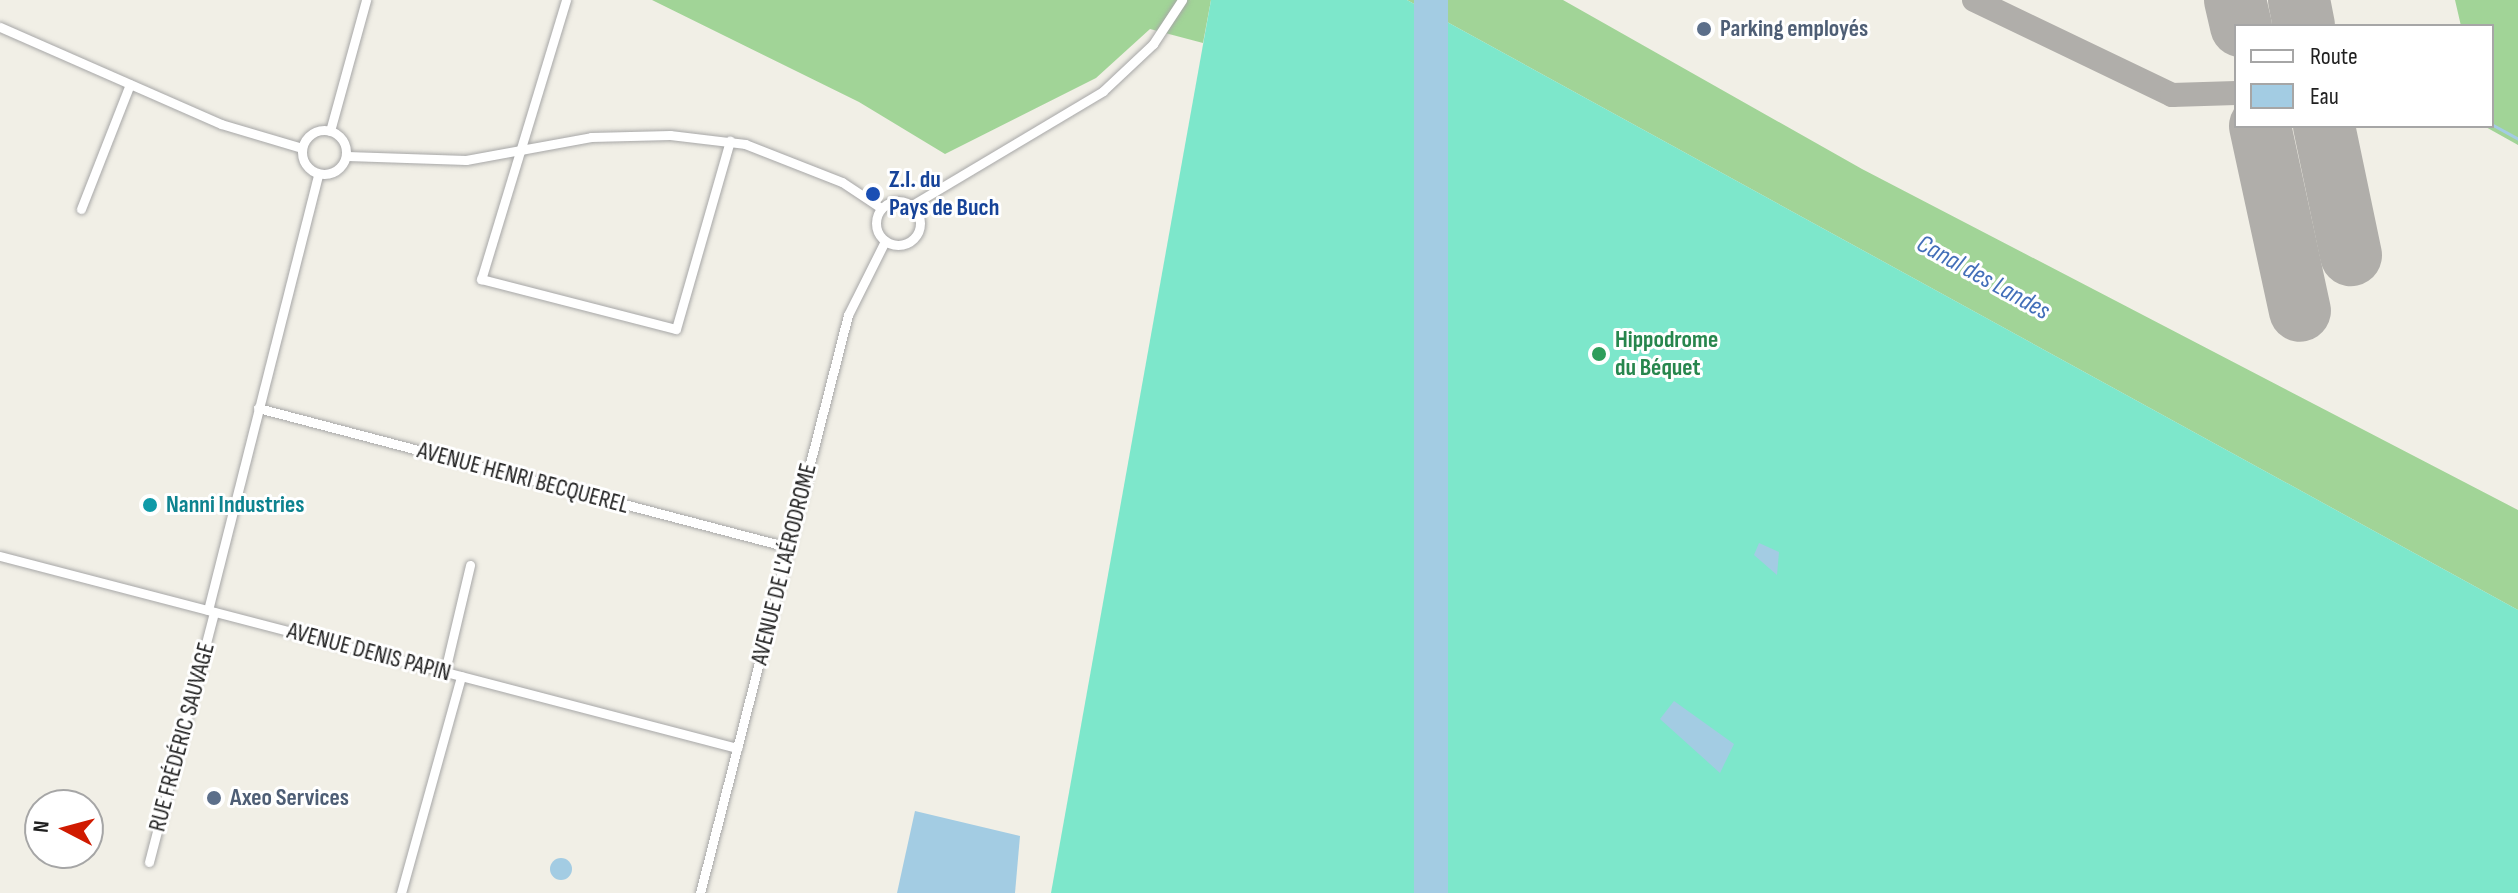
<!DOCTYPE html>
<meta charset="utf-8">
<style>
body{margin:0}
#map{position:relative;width:2518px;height:893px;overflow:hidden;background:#f1efe6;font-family:"Sofia Sans Condensed",sans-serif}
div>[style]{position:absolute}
.forest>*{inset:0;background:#a1d497}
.pitch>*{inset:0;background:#7de7cb}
.water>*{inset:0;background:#a3cce3;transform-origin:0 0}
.round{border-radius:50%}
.stream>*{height:3px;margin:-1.5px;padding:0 1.5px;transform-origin:1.5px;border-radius:1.5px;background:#a3cce3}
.taxiway>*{height:24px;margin:-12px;padding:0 12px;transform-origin:12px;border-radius:12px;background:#b0aeaa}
.runway>*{height:62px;margin:-31px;padding:0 31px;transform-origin:31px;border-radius:31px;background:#b0aeaa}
.roads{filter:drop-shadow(0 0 2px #a7a7a7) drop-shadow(0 0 2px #a7a7a7)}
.minor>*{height:9px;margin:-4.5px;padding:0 4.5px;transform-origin:4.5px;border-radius:4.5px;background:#fff}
.minor>.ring{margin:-4.5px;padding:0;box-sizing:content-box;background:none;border:9px solid #fff;border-radius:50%}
.dots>*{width:22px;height:22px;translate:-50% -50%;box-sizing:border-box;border:4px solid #fff;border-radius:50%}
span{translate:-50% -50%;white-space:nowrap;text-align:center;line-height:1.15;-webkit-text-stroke:6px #fff;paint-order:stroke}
.service-label{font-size:24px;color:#4e5e75;font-weight:700}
.left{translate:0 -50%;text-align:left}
.transit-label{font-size:24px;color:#164399;font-weight:700}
.leisure-label{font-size:24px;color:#27864d;font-weight:700}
.street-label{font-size:24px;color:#202020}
.culture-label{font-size:24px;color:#0d838f;font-weight:700}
.water-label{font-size:26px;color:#436fb9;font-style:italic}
.legend{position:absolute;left:2234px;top:24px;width:260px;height:104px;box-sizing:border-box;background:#fff;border:2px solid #a6a6a6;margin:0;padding:10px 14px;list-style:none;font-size:24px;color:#202020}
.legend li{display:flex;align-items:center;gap:16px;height:40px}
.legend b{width:40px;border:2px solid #a6a6a6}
.north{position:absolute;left:24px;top:789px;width:80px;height:80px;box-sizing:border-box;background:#fff;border:2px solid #a6a6a6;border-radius:50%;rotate:276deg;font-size:22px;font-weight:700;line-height:32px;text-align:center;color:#202020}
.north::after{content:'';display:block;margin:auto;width:28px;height:36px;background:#d01a00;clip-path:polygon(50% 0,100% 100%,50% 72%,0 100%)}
</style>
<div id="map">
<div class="forest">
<div style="clip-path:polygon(652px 0,1211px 0,1203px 43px,1150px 29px,1096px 78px,945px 154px,859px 102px)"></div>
<div style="clip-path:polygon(1407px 0,1563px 0,1862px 169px,2518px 510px,2518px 610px)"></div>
<div style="clip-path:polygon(2455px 0,2518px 0,2518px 145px,2484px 126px,2492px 126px,2492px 26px,2461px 26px)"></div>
</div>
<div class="pitch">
<div style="clip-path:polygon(1211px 0,1407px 0,2518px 610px,2518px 893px,1051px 893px)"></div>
</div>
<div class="water">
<div style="left:1414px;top:0;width:34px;height:1259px"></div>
<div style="clip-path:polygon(1759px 543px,1779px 552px,1777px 575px,1754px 555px)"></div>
<div style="clip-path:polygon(1674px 701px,1734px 744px,1720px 773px,1660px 719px)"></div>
<div style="clip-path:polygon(915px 811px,1020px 836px,1015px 893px,897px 893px)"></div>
<div class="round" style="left:550px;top:858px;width:22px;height:22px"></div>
</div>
<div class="stream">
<div style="left:2493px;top:125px;width:29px;rotate:29deg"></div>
</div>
<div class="taxiway">
<div style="left:1974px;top:0;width:220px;rotate:25.6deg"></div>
<div style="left:2172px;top:95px;width:64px;rotate:-1.8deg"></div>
</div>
<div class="runway">
<div style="left:2235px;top:0;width:27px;rotate:77deg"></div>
<div style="left:2299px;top:0;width:26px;rotate:79deg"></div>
<div style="left:2260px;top:126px;width:189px;rotate:77.8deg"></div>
<div style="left:2324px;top:126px;width:132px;rotate:78.2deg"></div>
</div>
<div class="roads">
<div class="minor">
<div style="left:566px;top:0;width:292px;rotate:106.9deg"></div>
<div style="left:481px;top:279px;width:201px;rotate:14.4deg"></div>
<div style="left:676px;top:329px;width:196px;rotate:-74deg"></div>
<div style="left:0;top:27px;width:241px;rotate:23.7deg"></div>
<div style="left:221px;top:124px;width:84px;rotate:16.5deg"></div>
<div class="ring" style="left:302px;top:130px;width:35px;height:35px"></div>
<div style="left:330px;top:131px;width:136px;rotate:-74.6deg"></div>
<div style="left:347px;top:156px;width:119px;rotate:1.9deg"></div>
<div style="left:466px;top:160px;width:127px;rotate:-10.4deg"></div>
<div style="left:591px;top:137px;width:79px;rotate:-1.5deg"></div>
<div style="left:670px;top:135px;width:76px;rotate:6.8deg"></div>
<div style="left:745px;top:144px;width:104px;rotate:21.4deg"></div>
<div style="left:842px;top:182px;width:47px;rotate:33.7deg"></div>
<div class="ring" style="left:876px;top:201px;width:35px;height:35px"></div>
<div style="left:912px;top:205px;width:222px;rotate:-30.8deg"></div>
<div style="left:1103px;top:91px;width:69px;rotate:-43.2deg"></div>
<div style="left:1153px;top:44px;width:53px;rotate:-56.6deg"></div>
<div style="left:81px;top:209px;width:134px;rotate:-68.6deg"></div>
<div style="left:258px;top:408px;width:548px;rotate:14.7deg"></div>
<div style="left:0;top:556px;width:762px;rotate:14.6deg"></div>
<div style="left:208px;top:610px;width:450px;rotate:-75.8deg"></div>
<div style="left:445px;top:671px;width:109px;rotate:-76.7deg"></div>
<div style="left:149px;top:862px;width:258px;rotate:-75.4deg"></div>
<div style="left:401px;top:893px;width:225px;rotate:-74.5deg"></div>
<div style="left:700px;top:893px;width:597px;rotate:-75.64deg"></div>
<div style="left:848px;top:315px;width:83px;rotate:-63.4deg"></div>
</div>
</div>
<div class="dots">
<div style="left:1704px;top:29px;background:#5c6f8a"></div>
<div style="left:873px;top:194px;background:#1a4fb4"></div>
<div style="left:1599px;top:354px;background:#2e9e5b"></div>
<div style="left:150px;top:505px;background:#0f9aa8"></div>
<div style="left:214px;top:798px;background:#5c6f8a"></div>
</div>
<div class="service-label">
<span class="left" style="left:1720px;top:29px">Parking employés</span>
<span class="left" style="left:230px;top:798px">Axeo Services</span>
</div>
<div class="transit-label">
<span class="left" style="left:889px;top:194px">Z.I. du<br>Pays de Buch</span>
</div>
<div class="leisure-label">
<span class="left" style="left:1615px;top:354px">Hippodrome<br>du Béquet</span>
</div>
<div class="street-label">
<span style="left:523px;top:478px;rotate:15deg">AVENUE HENRI BECQUEREL</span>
<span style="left:784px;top:564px;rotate:-76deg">AVENUE DE L'AÉRODROME</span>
<span style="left:369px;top:652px;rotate:15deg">AVENUE DENIS PAPIN</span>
<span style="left:182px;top:737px;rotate:-75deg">RUE FRÉDÉRIC SAUVAGE</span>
</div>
<div class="culture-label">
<span class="left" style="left:166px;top:505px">Nanni Industries</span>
</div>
<div class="water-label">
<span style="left:1983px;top:278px;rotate:29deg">Canal des Landes</span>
</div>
<ul class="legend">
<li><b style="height:10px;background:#fff"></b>Route</li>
<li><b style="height:22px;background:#a3cce3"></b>Eau</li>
</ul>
<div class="north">N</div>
</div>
